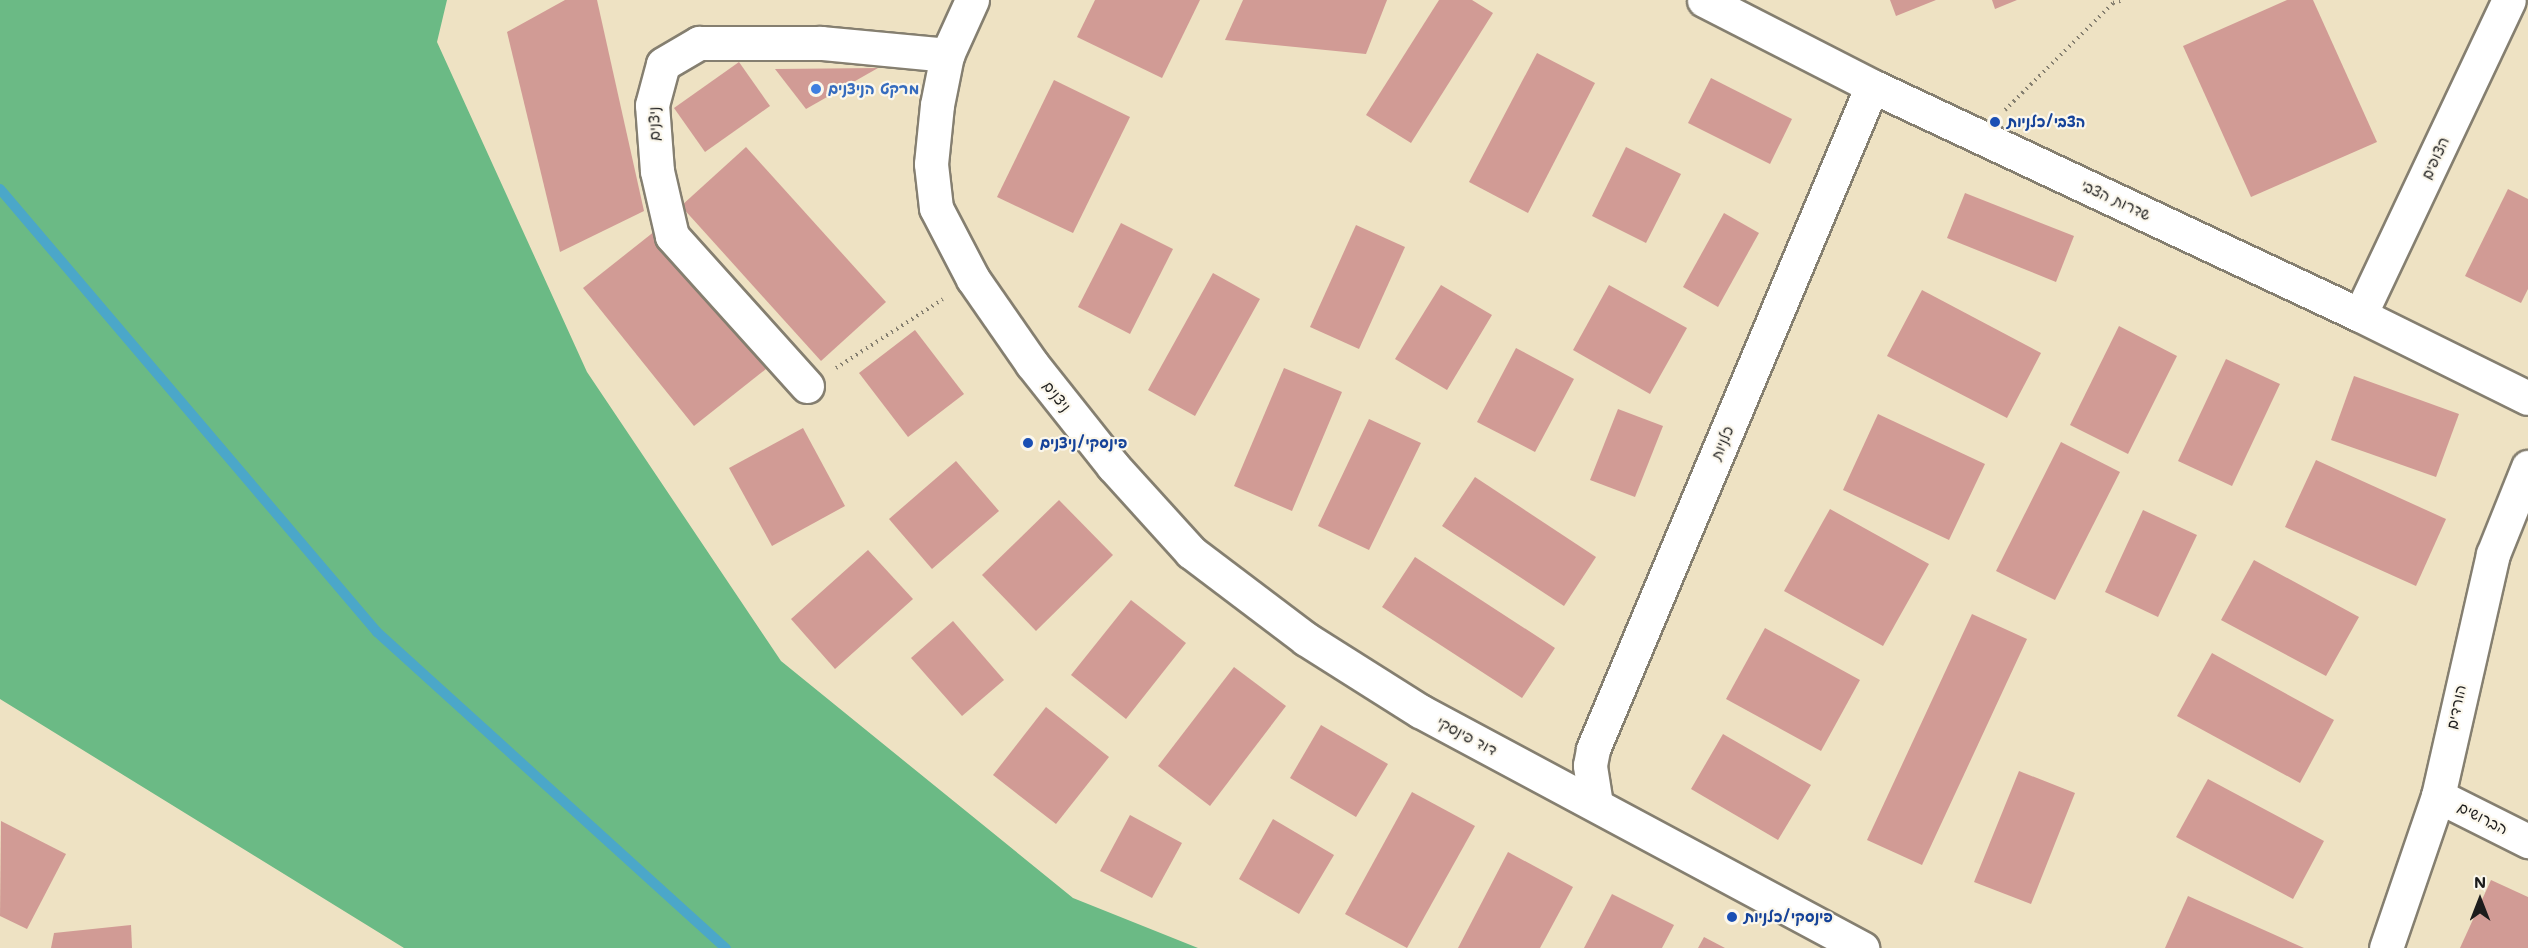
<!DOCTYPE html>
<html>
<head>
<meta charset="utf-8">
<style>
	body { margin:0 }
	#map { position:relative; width:2528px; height:948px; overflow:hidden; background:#eee2c3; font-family:Mali,"Playpen Sans Hebrew",sans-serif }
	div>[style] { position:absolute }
	.forest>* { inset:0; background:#6bba85 }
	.stream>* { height:10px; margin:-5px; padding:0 5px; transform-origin:5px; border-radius:5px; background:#4ba7c9 }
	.building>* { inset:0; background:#d19b95 }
	.path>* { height:4px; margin-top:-2px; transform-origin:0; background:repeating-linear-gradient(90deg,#857f70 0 1.5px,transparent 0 6px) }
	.roads { filter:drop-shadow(2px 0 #857f70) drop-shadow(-2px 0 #857f70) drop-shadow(0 2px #857f70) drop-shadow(0 -2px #857f70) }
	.minor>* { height:33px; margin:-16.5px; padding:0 16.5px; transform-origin:16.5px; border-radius:16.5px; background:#fff }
	.dots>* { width:16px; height:16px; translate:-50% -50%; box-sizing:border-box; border:3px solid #fbf7ec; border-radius:50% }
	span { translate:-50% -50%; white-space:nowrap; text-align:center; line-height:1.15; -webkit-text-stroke:4.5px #fbf7ec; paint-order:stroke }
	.shop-label { font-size:15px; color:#366cbe; font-weight:700 }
	.left { translate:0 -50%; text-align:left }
	.transit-label { font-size:15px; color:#164399; font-weight:700 }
	.street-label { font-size:15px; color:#1c1c1c }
	.north { position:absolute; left:2450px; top:870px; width:60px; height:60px; -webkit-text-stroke:4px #fbf7ec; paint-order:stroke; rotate:0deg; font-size:16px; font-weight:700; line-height:24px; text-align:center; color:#1c1c1c }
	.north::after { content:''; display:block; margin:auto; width:21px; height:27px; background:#1c1c1c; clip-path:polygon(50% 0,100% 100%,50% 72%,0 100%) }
</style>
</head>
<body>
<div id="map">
	<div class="forest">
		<div style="clip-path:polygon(0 0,447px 0,437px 42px,587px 372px,781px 661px,1073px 898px,1198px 948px,404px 948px,0 699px)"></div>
	</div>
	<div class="stream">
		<div style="left:0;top:189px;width:582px;rotate:49.6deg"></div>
		<div style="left:377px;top:632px;width:471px;rotate:42.2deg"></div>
	</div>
	<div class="building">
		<div style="clip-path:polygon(565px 0,597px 0,644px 211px,560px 252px,507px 32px)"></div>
		<div style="clip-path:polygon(1095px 0,1200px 0,1162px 78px,1077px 37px)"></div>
		<div style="clip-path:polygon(1243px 0,1387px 0,1366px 54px,1225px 40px)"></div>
		<div style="clip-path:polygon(1439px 0,1472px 0,1493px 13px,1411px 143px,1366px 115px)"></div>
		<div style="clip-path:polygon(1890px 0,1936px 0,1896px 16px)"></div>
		<div style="clip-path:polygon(1992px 0,2017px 0,1995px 9px)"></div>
		<div style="clip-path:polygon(2287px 0,2313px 0,2377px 142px,2251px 197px,2183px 46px)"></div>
		<div style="clip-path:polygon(1537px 53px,1595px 83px,1528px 213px,1469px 182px)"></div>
		<div style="clip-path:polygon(739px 62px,770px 106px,705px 152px,674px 108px)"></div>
		<div style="clip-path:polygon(878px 68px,806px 109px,775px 69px)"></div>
		<div style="clip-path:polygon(1711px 78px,1792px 119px,1770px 164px,1688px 123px)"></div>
		<div style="clip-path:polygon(1054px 80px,1130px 117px,1073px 233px,997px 197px)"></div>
		<div style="clip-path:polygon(746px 147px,886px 302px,821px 361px,681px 206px)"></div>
		<div style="clip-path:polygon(1626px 147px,1681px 174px,1646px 243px,1592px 216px)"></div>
		<div style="clip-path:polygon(2508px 189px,2528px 199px,2528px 289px,2521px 303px,2465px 276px)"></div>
		<div style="clip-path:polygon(1965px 193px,2074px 236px,2056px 282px,1947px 238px)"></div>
		<div style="clip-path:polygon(1724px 213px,1759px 233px,1718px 307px,1683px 287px)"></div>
		<div style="clip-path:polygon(1121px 223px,1173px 249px,1130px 334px,1078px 307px)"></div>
		<div style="clip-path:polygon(1356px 225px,1405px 247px,1359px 349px,1310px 327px)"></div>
		<div style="clip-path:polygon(655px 231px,766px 369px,694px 426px,583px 288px)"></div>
		<div style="clip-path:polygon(1213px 273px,1260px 299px,1195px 416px,1148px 390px)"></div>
		<div style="clip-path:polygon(1441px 285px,1492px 315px,1447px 390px,1395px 359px)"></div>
		<div style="clip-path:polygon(1609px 285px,1687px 328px,1650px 394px,1573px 350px)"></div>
		<div style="clip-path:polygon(1922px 290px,2041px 353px,2007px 418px,1887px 356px)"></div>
		<div style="clip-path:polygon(2119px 326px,2177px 356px,2128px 454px,2070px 425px)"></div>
		<div style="clip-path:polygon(915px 330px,964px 394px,908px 437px,859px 373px)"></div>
		<div style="clip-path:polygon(1516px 348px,1574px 379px,1535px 452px,1477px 422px)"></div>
		<div style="clip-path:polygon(2226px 359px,2280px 384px,2232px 486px,2178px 461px)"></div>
		<div style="clip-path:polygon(1284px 368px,1342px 392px,1292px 511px,1234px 486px)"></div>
		<div style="clip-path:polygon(2354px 376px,2459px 414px,2436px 477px,2331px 440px)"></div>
		<div style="clip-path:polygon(1618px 409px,1663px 426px,1635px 497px,1590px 480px)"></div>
		<div style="clip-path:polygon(1878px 414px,1985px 464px,1949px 540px,1843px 490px)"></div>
		<div style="clip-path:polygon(1369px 419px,1421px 443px,1369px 550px,1318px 526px)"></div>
		<div style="clip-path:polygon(803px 428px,845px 506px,772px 546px,729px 468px)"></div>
		<div style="clip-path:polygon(2061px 442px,2120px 472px,2055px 600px,1996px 571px)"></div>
		<div style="clip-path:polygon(2316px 460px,2446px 519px,2416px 586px,2285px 527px)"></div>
		<div style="clip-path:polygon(956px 461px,999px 511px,932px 569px,889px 519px)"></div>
		<div style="clip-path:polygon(1475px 477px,1596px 557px,1564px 606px,1442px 526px)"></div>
		<div style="clip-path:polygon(1059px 500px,1113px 555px,1036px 631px,982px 575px)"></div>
		<div style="clip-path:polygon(1830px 509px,1929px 564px,1883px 646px,1784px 591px)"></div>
		<div style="clip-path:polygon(2143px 510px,2197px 535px,2158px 617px,2105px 592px)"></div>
		<div style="clip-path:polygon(868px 550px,913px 599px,835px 669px,791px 619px)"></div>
		<div style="clip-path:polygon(1415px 557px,1555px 648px,1522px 698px,1382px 607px)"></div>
		<div style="clip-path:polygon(2254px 560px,2359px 617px,2326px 676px,2221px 620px)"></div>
		<div style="clip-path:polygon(1131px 600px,1186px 643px,1126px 719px,1071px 675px)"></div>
		<div style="clip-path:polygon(1972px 614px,2027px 639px,1922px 865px,1867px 840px)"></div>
		<div style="clip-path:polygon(953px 621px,1004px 680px,962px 716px,911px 658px)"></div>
		<div style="clip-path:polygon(1765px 628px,1860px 680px,1821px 751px,1726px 699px)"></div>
		<div style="clip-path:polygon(2212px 653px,2334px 720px,2300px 783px,2177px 716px)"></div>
		<div style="clip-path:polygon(1234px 667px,1286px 706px,1210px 806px,1158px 766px)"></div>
		<div style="clip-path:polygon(1046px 707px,1109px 757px,1056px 824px,993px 775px)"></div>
		<div style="clip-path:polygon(1321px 725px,1388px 764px,1356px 817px,1290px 778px)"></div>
		<div style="clip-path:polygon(1723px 734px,1811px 785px,1778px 840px,1691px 789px)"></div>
		<div style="clip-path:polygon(2019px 771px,2075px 793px,2031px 904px,1974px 882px)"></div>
		<div style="clip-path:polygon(2208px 779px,2324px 841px,2293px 899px,2176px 837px)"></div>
		<div style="clip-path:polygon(1412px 792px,1475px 826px,1407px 948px,1345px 914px)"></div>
		<div style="clip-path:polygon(1130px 815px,1182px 843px,1152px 898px,1100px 871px)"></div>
		<div style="clip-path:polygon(1273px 819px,1334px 855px,1299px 914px,1239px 879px)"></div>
		<div style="clip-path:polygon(1px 821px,66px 854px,27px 929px,0 916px)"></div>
		<div style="clip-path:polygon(1508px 852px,1573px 887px,1540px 948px,1458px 948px)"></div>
		<div style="clip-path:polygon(2491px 880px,2528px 897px,2528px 948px,2460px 948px)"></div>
		<div style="clip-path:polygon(1612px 894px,1674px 925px,1662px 948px,1584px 948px)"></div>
		<div style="clip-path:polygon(2188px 896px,2304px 948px,2165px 948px)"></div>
		<div style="clip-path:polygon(131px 925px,132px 948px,51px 948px,54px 933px)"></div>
		<div style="clip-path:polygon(1704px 937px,1725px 948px,1698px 948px)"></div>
	</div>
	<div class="path">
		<div style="left:2005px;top:110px;width:152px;rotate:-44.7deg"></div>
		<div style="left:2113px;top:3px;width:10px;rotate:-17deg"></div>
		<div style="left:836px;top:368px;width:127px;rotate:-32.8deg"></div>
	</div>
	<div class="roads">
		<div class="minor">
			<div style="left:972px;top:0;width:60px;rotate:114.4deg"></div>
			<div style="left:947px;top:55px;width:51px;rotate:101.3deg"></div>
			<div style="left:937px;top:105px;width:59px;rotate:95.8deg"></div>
			<div style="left:931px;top:164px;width:44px;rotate:83.5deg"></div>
			<div style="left:936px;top:208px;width:80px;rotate:62.5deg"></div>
			<div style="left:973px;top:279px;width:103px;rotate:55.2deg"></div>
			<div style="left:1032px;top:364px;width:130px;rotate:51.5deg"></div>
			<div style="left:1113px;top:466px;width:116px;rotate:47.8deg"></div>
			<div style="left:1191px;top:552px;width:144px;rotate:37.1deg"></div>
			<div style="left:1306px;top:639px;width:135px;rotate:32.3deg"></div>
			<div style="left:1420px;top:711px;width:502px;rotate:28.2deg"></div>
			<div style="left:1704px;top:0;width:189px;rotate:27.1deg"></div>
			<div style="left:1872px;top:86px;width:539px;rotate:25.14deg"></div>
			<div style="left:2360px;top:315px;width:187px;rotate:26.3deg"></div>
			<div style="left:2360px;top:315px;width:348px;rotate:-64.7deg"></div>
			<div style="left:807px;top:386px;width:202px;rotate:-132deg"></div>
			<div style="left:672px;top:236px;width:67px;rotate:-103deg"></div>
			<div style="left:657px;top:171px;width:66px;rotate:-94.3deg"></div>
			<div style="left:652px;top:105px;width:42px;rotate:-75deg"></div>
			<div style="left:663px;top:64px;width:42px;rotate:-30.3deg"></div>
			<div style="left:699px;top:43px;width:122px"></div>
			<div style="left:821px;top:43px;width:127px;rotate:5.4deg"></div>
			<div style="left:2438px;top:796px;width:101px;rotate:26.6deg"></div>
			<div style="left:1596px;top:804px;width:39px;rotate:-99deg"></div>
			<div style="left:1590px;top:765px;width:16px;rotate:-79deg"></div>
			<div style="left:1593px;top:749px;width:719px;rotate:-67.18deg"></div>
			<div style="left:2386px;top:948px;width:161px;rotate:-71.1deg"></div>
			<div style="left:2438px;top:796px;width:248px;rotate:-77.2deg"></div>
			<div style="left:2493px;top:554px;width:94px;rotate:-68.1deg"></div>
		</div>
	</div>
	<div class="dots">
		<div style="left:816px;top:89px;background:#3f7fe0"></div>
		<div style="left:1995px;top:122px;background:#1a4fb4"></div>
		<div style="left:1028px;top:443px;background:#1a4fb4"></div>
		<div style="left:1732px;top:917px;background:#1a4fb4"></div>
	</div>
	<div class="shop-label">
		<span class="left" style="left:828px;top:89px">מרקט הניצנים</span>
	</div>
	<div class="transit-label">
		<span class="left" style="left:2007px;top:122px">הצבי/כלניות</span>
		<span class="left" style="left:1040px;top:443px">פינסקי/ניצנים</span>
		<span class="left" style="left:1744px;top:917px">פינסקי/כלניות</span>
	</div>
	<div class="street-label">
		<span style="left:654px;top:124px;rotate:-92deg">ניצנים</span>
		<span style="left:2435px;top:158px;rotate:-65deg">הצופים</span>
		<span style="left:2116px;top:200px;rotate:25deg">שדרות הצבי</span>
		<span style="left:1057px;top:396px;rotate:51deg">ניצנים</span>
		<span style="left:1722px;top:443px;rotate:-67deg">כלניות</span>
		<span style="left:2456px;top:707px;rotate:-78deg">הורדים</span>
		<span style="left:1467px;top:736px;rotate:28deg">דוד פינסקי</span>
		<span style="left:2483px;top:818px;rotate:27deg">הברושים</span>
	</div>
	<div class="north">N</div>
</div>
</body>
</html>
